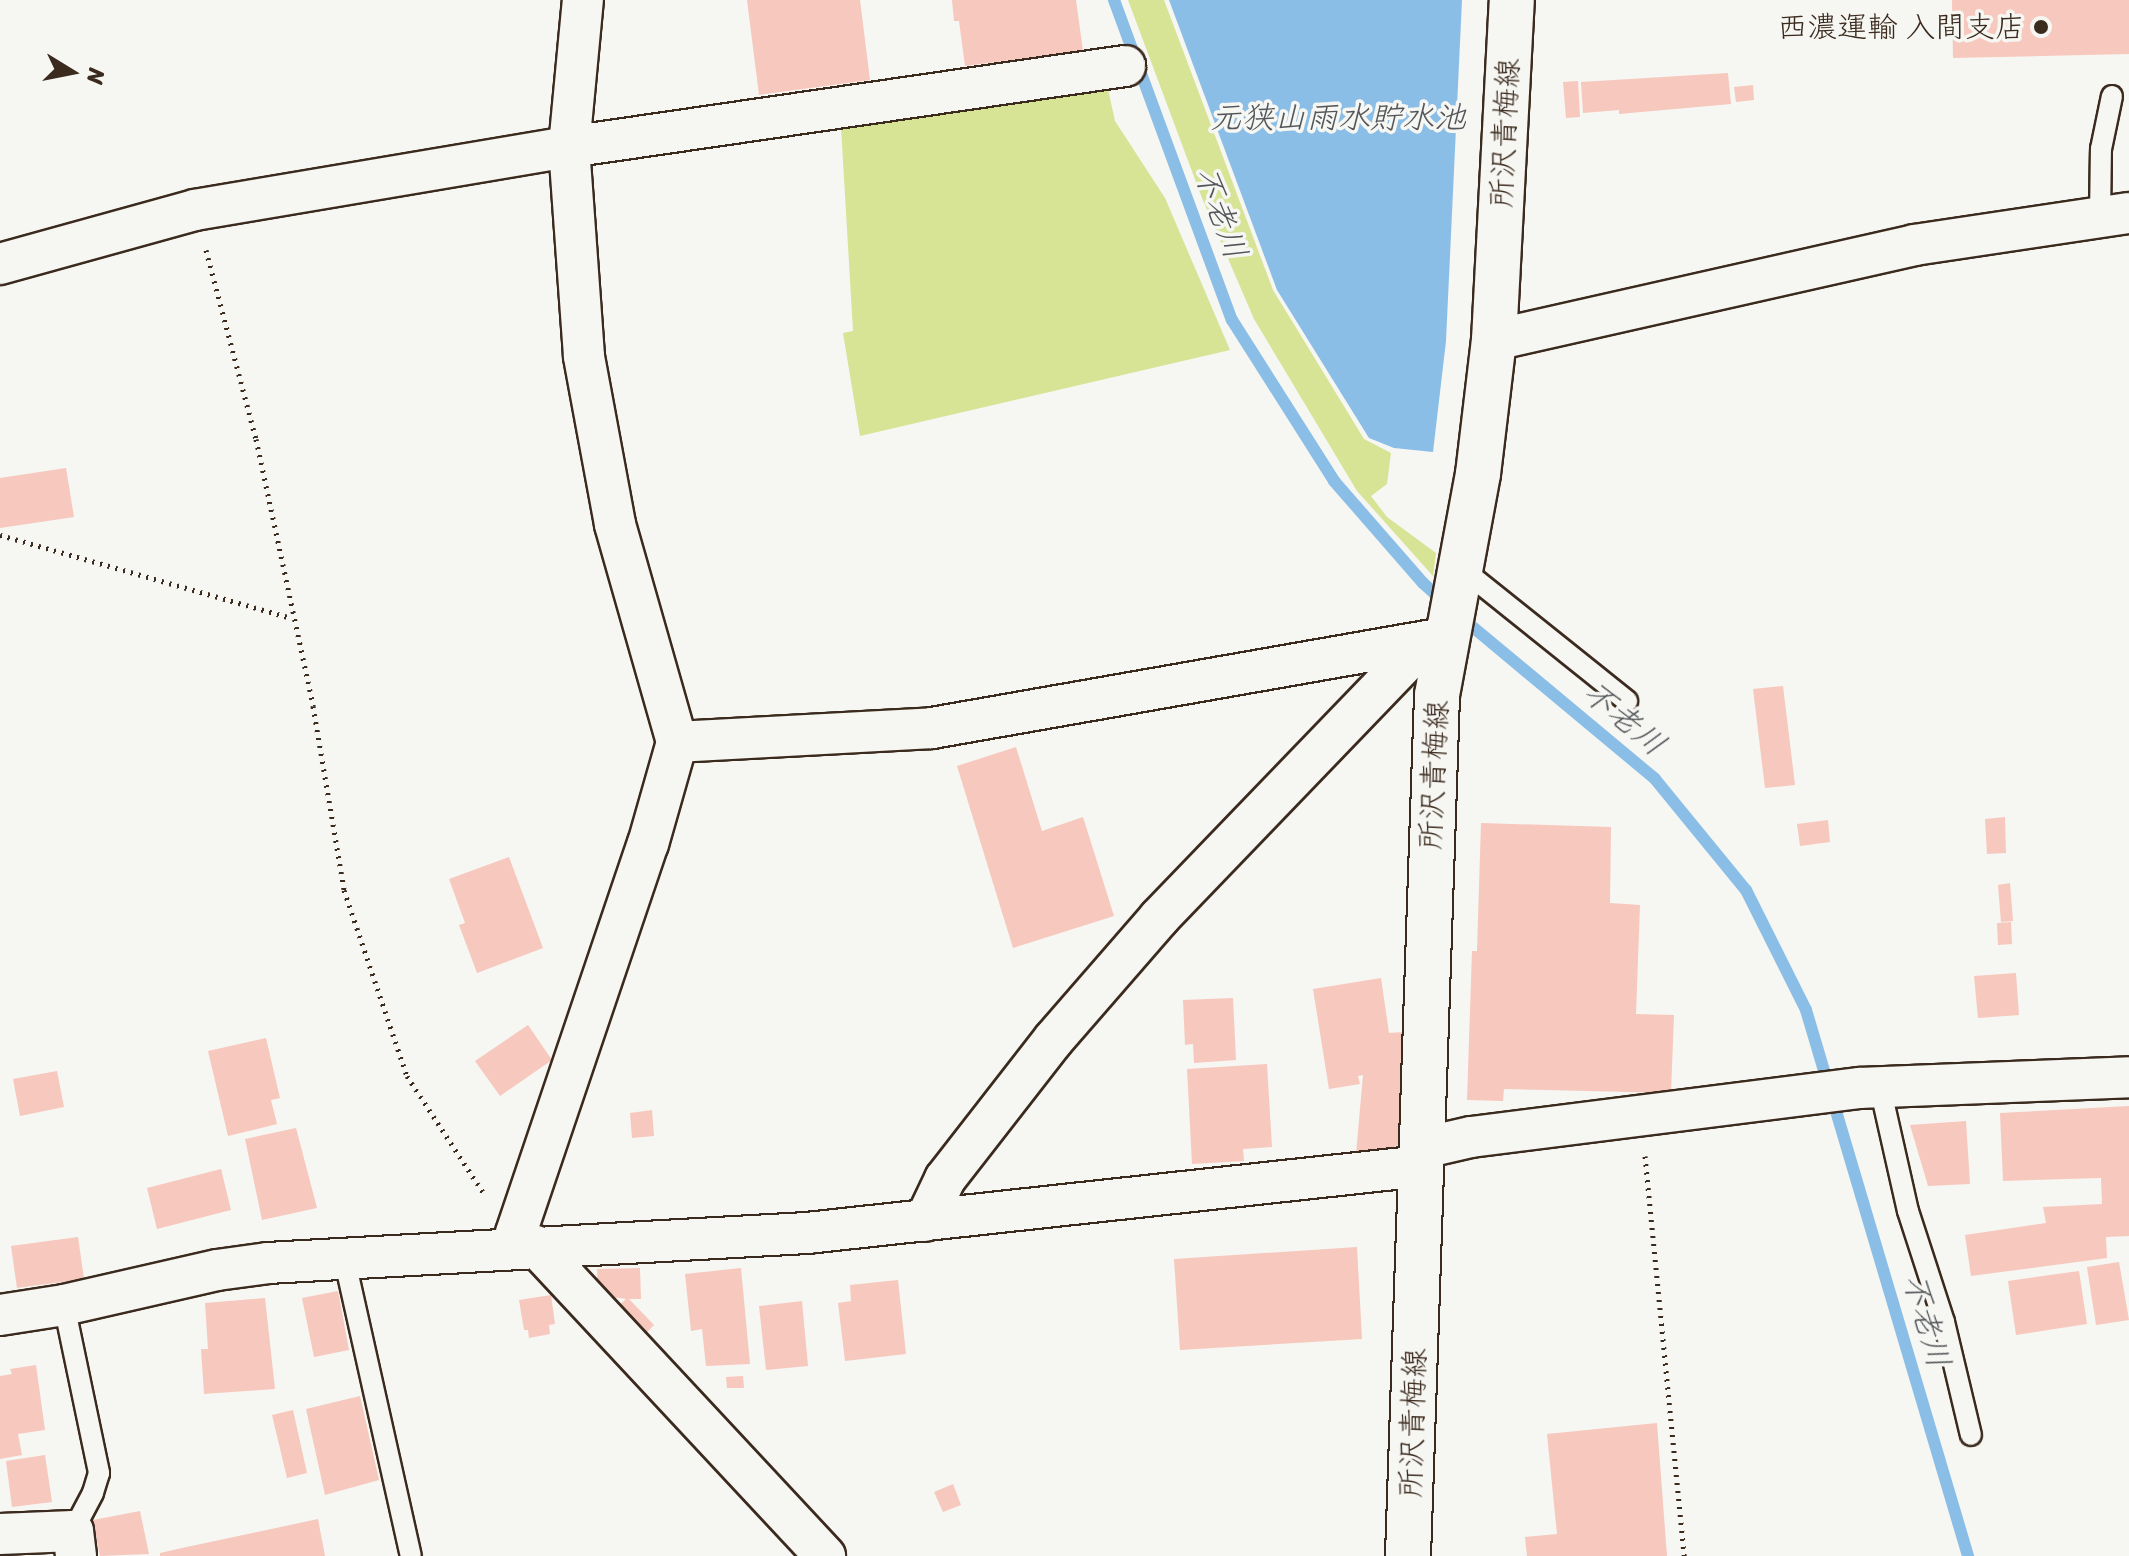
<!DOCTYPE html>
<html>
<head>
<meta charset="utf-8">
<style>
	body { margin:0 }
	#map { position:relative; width:2129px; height:1556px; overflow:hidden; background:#f6f6f2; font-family:Sriracha,"Klee One",sans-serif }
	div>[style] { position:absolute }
	.green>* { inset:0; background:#d7e395 }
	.water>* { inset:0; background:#8bbee7 }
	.stream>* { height:12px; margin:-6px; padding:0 6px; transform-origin:6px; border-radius:6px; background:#8bbee7 }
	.building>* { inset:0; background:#f7c8bd }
	.path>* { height:5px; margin-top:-2.5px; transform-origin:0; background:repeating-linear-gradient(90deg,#3b2a1e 0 2px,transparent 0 8px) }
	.roads { filter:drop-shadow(2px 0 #3b2a1e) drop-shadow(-2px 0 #3b2a1e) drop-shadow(0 2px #3b2a1e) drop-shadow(0 -2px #3b2a1e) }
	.service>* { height:20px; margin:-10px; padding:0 10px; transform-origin:10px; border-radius:10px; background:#f6f6f2 }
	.minor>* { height:40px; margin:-20px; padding:0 20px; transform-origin:20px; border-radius:20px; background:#f6f6f2 }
	.secondary>* { height:44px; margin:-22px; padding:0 22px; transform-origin:22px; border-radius:22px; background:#f6f6f2 }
	.dots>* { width:22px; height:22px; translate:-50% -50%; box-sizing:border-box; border:4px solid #f6f6f2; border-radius:50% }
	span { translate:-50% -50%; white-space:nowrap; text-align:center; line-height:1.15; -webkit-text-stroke:7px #f6f6f2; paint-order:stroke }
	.poi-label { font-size:30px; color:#3b2a1e }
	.right { translate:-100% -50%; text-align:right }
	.street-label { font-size:30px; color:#3b2a1e }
	.water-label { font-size:32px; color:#53565a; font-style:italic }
	.north { position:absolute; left:32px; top:32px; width:80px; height:80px; -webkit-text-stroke:6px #f6f6f2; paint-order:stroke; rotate:100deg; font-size:22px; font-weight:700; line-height:32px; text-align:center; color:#3b2a1e }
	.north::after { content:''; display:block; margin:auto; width:28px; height:36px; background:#3b2a1e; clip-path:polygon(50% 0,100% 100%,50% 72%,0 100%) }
</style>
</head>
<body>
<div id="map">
	<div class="green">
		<div style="clip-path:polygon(1128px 0,1164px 0,1273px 290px,1364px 439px,1391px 453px,1387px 484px,1371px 496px,1387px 517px,1436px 553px,1433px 576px,1357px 491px,1254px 319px,1202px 198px)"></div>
		<div style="clip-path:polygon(1108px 89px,1115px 121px,1165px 198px,1230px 350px,860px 436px,843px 333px,853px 331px,841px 127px)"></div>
	</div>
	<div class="water">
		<div style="clip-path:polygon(1169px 0,1462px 0,1446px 341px,1433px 452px,1394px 448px,1369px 438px,1277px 290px)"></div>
	</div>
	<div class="stream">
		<div style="left:1114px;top:0;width:341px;rotate:69.8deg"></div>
		<div style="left:1232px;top:320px;width:191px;rotate:57.6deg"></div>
		<div style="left:1334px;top:481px;width:135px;rotate:48.9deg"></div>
		<div style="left:1423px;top:583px;width:30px;rotate:42deg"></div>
		<div style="left:1462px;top:618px;width:251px;rotate:39.8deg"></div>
		<div style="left:1655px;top:779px;width:144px;rotate:50.7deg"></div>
		<div style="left:1746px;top:890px;width:134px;rotate:63.4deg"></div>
		<div style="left:1806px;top:1010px;width:570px;rotate:73.47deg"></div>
	</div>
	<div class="building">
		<div style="clip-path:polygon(747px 0,860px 0,870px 80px,759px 95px)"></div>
		<div style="clip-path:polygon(952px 0,1076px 0,1083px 51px,965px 66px,959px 21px,954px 21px)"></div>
		<div style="clip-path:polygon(1952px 0,2129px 0,2129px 54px,1953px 58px)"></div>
		<div style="clip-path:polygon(1728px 73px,1731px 104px,1619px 114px,1619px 110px,1583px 113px,1581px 82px)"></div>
		<div style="clip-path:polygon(1578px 81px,1580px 117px,1566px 118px,1563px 82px)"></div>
		<div style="clip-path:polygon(1753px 85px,1754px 100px,1736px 102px,1734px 87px)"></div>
		<div style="clip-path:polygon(66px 468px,74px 517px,0 528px,0 478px)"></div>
		<div style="clip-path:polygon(1783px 686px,1795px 785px,1765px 788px,1753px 689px)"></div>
		<div style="clip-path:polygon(1016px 747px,1042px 831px,1083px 817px,1114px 916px,1013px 948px,957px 766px)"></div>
		<div style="clip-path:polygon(2005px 817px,2006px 853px,1987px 854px,1985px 819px)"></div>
		<div style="clip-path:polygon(1828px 820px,1830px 842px,1800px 846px,1797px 824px)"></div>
		<div style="clip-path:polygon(1481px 823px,1611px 827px,1610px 903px,1640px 905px,1636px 1014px,1674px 1015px,1671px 1093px,1504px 1089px,1503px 1101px,1467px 1100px,1472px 951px,1477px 951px)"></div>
		<div style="clip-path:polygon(509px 857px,543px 948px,477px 973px,459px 925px,465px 923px,449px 879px)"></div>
		<div style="clip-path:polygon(2010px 883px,2013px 921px,2001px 922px,1998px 885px)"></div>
		<div style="clip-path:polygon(2011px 922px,2012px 944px,1998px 945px,1997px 923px)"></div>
		<div style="clip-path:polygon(2016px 973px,2019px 1015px,1978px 1018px,1974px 976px)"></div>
		<div style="clip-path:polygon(1381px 978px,1389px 1033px,1404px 1032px,1399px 1144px,1387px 1152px,1356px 1154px,1363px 1075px,1358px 1076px,1360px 1084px,1329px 1089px,1313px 989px)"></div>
		<div style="clip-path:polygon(1233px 998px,1236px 1060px,1194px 1063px,1193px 1044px,1185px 1045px,1183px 1000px)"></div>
		<div style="clip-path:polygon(528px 1025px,552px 1060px,500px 1096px,475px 1061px)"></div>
		<div style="clip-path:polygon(266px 1038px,280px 1098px,271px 1100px,277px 1124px,228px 1136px,208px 1051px)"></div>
		<div style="clip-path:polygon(1267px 1064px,1272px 1147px,1243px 1149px,1244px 1161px,1192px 1164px,1187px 1069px)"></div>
		<div style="clip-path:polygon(57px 1071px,64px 1107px,20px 1116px,13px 1079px)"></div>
		<div style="clip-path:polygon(2129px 1106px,2129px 1236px,2106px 1237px,2107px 1258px,1971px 1276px,1965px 1235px,2046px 1223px,2043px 1207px,2102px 1204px,2101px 1178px,2003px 1181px,2000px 1113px)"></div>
		<div style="clip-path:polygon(652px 1110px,654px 1136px,632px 1138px,630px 1113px)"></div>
		<div style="clip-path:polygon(1966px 1121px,1970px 1184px,1928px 1186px,1910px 1125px)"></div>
		<div style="clip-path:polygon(296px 1128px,317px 1208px,262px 1220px,245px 1139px)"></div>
		<div style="clip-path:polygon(221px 1169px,231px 1210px,157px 1229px,147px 1188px)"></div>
		<div style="clip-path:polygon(78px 1237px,84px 1279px,17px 1288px,11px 1246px)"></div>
		<div style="clip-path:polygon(1357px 1247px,1362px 1339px,1180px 1350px,1174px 1259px)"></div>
		<div style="clip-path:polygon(2119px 1262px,2129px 1320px,2096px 1325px,2087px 1267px)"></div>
		<div style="clip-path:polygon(640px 1268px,641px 1299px,629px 1299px,654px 1325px,642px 1337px,615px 1309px,626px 1299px,598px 1295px,597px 1269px)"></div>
		<div style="clip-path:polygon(741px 1268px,750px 1364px,706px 1366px,702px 1329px,691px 1331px,685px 1274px)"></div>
		<div style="clip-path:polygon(2079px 1271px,2087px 1324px,2016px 1335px,2008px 1281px)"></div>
		<div style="clip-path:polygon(898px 1280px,906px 1354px,845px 1361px,838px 1303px,851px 1301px,850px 1285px)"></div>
		<div style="clip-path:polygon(338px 1291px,349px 1350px,314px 1357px,302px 1298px)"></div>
		<div style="clip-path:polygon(551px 1295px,555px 1324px,549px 1325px,550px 1334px,529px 1338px,528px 1330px,524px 1330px,519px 1300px)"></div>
		<div style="clip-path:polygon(265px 1298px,275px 1389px,204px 1394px,201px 1349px,208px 1349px,205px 1303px)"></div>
		<div style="clip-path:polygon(802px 1301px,808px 1366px,766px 1370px,759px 1306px)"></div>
		<div style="clip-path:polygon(36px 1365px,45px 1430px,18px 1434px,22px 1455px,0 1459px,0 1376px,12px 1374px,10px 1369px)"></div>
		<div style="clip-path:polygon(743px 1376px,744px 1388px,727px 1388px,726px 1377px)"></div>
		<div style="clip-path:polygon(360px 1396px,379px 1480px,325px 1495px,306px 1409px)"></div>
		<div style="clip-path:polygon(293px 1410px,307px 1473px,287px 1478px,272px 1415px)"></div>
		<div style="clip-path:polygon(1657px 1423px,1667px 1556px,1527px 1556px,1525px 1537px,1557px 1534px,1547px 1434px)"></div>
		<div style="clip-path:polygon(45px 1455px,52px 1502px,12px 1507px,6px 1461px)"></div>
		<div style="clip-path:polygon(953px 1484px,961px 1505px,943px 1512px,934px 1492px)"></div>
		<div style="clip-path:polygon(140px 1511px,149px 1554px,100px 1556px,93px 1520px)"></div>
		<div style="clip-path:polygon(318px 1519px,325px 1556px,160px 1556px,160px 1553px,182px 1548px)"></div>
	</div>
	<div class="path">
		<div style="left:206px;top:250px;width:196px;rotate:75.2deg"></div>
		<div style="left:256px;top:439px;width:273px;rotate:77.9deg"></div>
		<div style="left:313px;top:706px;width:187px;rotate:80.4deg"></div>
		<div style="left:344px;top:890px;width:196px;rotate:71.3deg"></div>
		<div style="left:407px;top:1076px;width:142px;rotate:56.8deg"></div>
		<div style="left:0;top:535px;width:303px;rotate:15.9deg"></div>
		<div style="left:1645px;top:1156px;width:402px;rotate:84.4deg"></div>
	</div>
	<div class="roads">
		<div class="service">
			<div style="left:2100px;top:217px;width:68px;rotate:-89.2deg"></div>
			<div style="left:2101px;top:149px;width:54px;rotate:-78.3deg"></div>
			<div style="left:1461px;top:568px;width:213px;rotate:38.7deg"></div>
			<div style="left:1880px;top:1087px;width:127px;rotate:77.3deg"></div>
			<div style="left:1908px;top:1211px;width:117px;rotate:72deg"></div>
			<div style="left:1944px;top:1322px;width:116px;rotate:76.6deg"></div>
			<div style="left:344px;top:1257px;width:306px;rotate:77.4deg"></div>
			<div style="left:64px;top:1305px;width:172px;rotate:78.2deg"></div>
			<div style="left:99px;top:1473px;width:21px;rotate:107deg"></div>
			<div style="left:93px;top:1493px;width:43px;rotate:117.8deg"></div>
		</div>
		<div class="minor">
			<div style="left:0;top:264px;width:202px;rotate:-15.5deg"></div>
			<div style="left:195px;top:210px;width:379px;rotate:-9.6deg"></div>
			<div style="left:569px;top:147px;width:562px;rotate:-8.29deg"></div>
			<div style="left:1494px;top:340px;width:431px;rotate:-12.7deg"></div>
			<div style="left:1914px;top:245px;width:217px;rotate:-8.5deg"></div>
			<div style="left:677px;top:742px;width:255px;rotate:-3.1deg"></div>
			<div style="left:932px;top:728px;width:520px;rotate:-9.97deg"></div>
			<div style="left:1423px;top:1148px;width:49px;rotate:-12.9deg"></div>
			<div style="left:1471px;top:1137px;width:392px;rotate:-7.2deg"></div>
			<div style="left:1860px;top:1088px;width:269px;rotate:-2.3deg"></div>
			<div style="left:925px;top:1221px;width:47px;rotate:-64.5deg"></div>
			<div style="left:945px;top:1179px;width:177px;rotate:-52.1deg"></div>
			<div style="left:1054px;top:1039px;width:160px;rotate:-49deg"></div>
			<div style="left:1159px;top:918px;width:379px;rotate:-46.1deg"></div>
			<div style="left:536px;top:1246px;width:424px;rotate:47deg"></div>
			<div style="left:517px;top:1247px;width:14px;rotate:-94deg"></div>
			<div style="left:516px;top:1233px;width:411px;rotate:-71.3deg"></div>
			<div style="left:648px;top:844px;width:106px;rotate:-74.1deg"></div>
			<div style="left:677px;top:742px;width:227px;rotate:-105.9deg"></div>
			<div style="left:615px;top:524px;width:171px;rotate:-100.5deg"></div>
			<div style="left:584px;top:356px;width:210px;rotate:-94.1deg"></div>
			<div style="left:569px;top:147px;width:148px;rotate:-84.6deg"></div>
			<div style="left:0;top:1315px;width:65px;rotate:-8.9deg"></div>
			<div style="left:64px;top:1305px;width:157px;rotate:-12.9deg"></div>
			<div style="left:217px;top:1270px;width:51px;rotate:-7.8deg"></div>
			<div style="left:268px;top:1263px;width:540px;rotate:-3.19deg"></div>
			<div style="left:807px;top:1233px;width:619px;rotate:-6.22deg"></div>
			<div style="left:0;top:1534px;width:73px;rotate:-2.4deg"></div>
			<div style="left:73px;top:1531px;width:25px;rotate:83deg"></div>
		</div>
		<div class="secondary">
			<div style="left:1408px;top:1556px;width:861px;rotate:-88.07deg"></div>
			<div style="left:1437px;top:695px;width:225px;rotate:-79.5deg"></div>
			<div style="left:1478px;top:474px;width:135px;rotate:-83.2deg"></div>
			<div style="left:1494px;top:340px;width:340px;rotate:-87deg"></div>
		</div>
	</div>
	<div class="dots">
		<div style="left:2041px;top:27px;background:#3b2a1e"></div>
	</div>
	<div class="poi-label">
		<span class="right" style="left:2025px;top:27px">西濃運輸 入間支店</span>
	</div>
	<div class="street-label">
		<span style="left:1505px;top:133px;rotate:-87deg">所沢青梅線</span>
		<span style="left:1434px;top:775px;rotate:-87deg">所沢青梅線</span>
		<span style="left:1413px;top:1423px;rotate:-88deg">所沢青梅線</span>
	</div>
	<div class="water-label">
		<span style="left:1338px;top:118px">元狭山雨水貯水池</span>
		<span style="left:1220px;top:213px;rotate:70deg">不老川</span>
		<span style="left:1624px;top:719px;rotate:40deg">不老川</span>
		<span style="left:1926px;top:1321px;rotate:74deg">不老川</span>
	</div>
	<div class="north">N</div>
</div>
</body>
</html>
